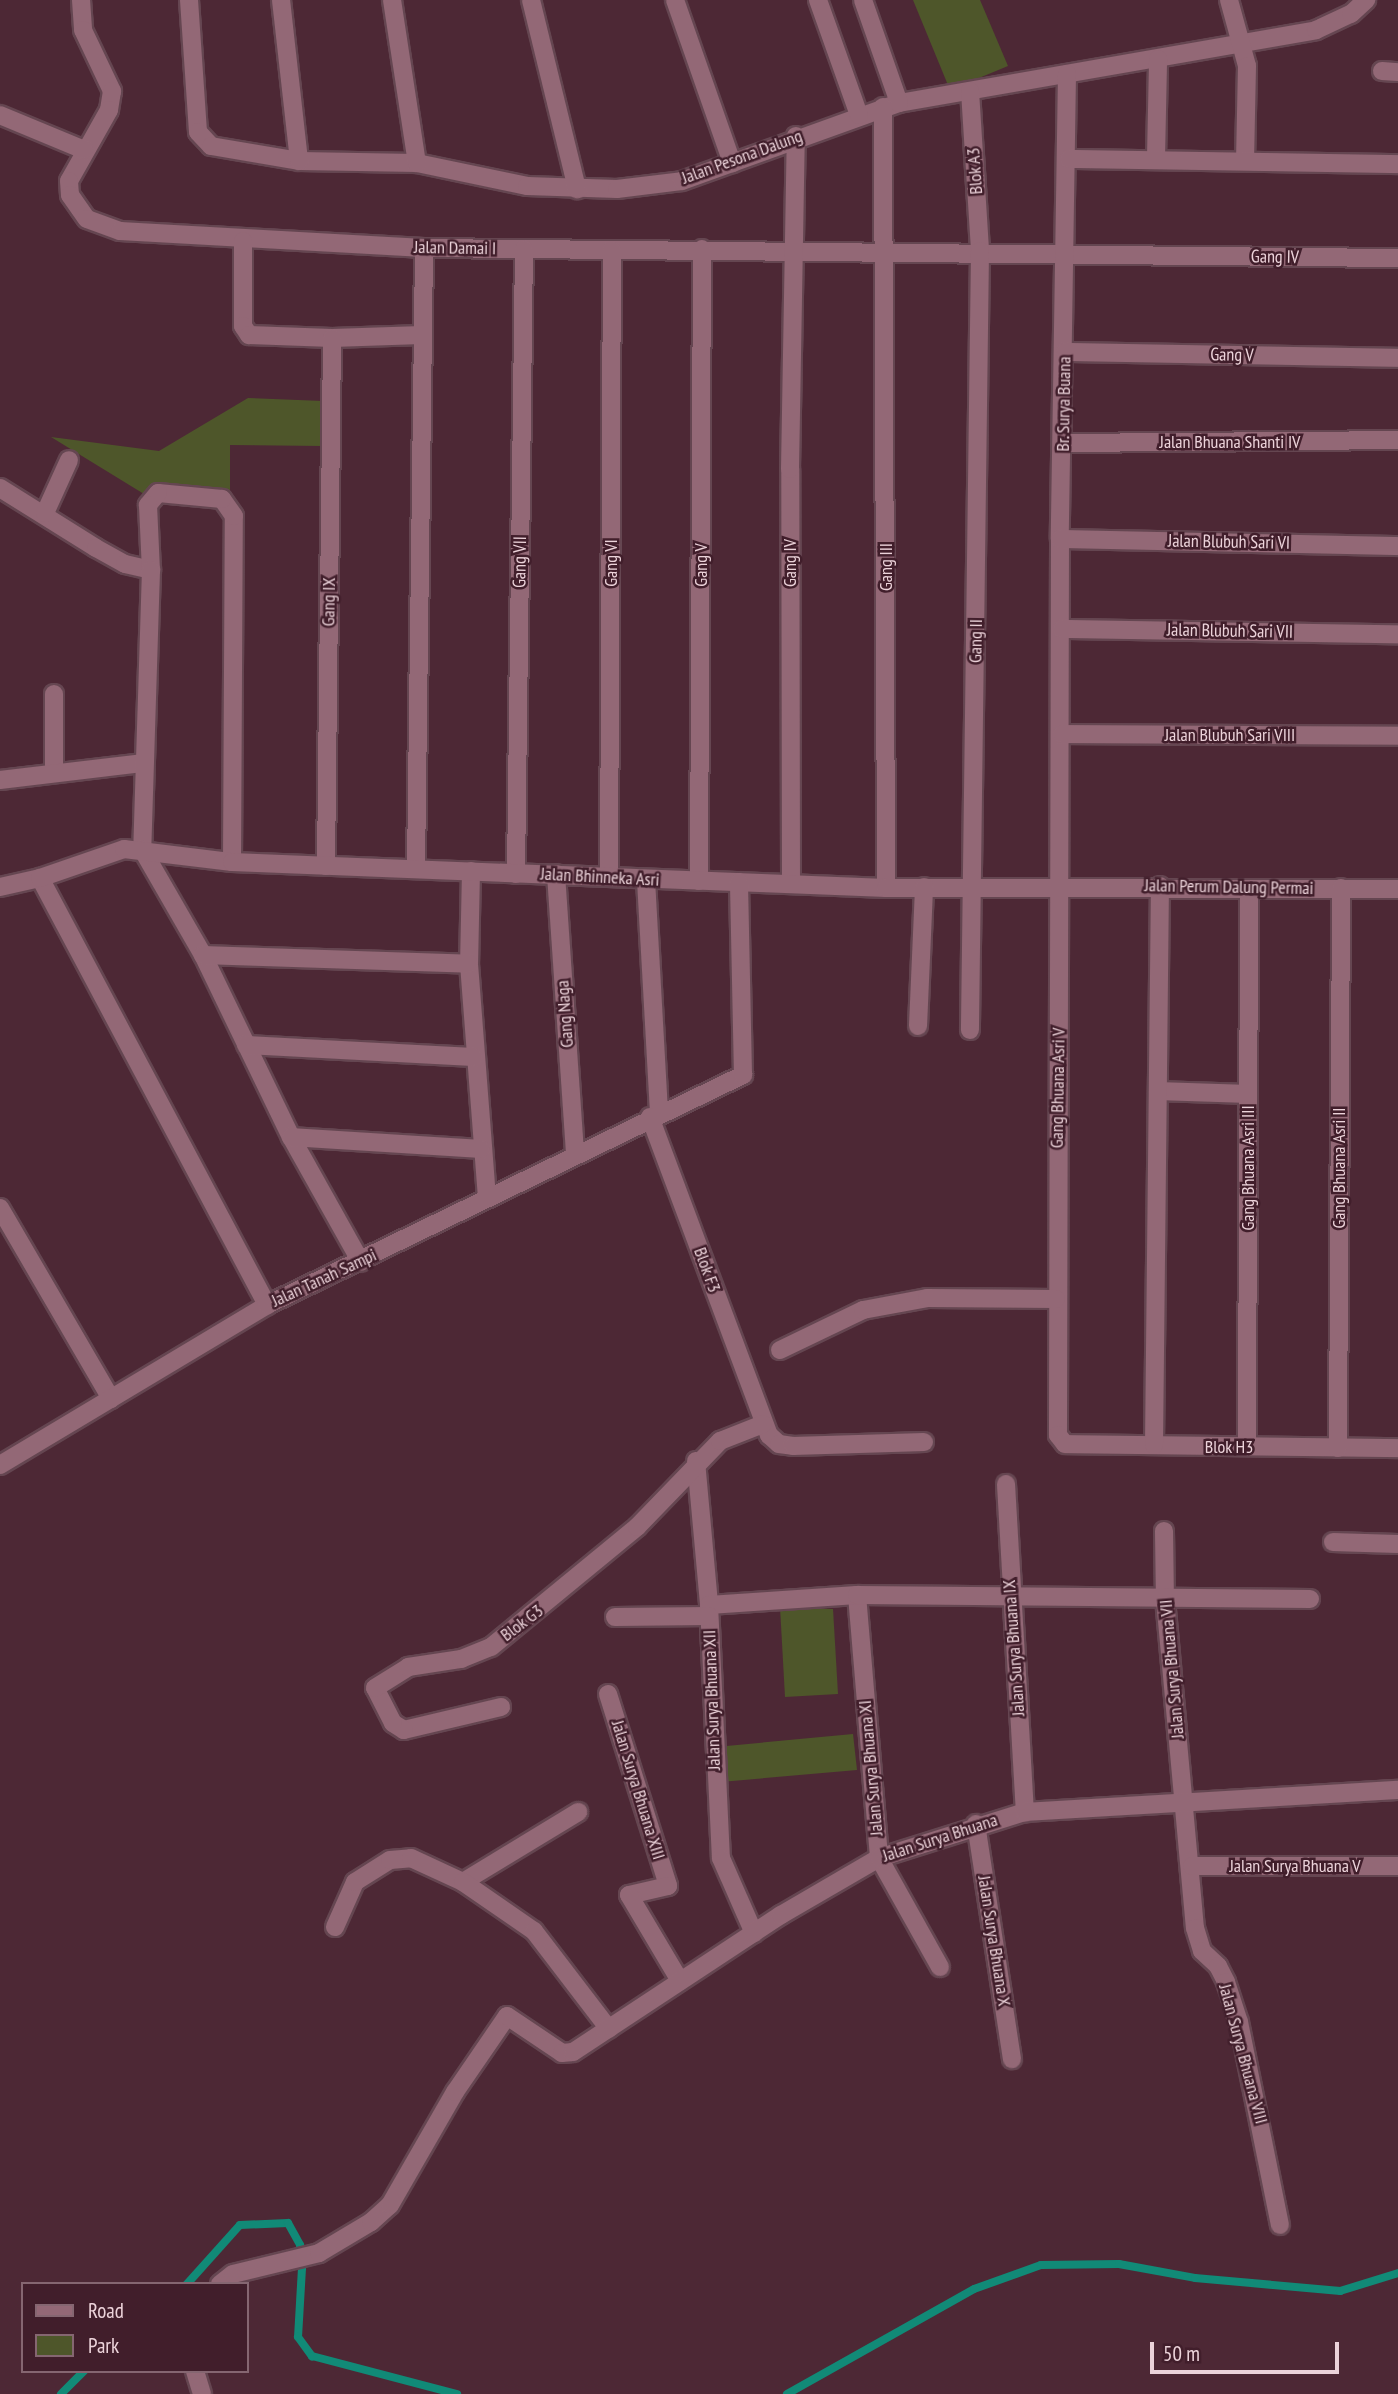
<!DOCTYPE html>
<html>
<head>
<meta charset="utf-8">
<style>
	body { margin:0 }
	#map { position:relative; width:1398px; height:2394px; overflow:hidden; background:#4d2835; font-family:"PT Sans Narrow",sans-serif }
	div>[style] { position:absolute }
	.green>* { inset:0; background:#4e562a }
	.stream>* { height:8px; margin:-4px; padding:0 4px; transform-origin:4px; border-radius:4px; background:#118a77 }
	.roads { filter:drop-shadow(2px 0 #654651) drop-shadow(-2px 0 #654651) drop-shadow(0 2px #654651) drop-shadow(0 -2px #654651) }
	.minor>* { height:18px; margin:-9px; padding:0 9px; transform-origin:9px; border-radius:9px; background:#936876 }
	span { translate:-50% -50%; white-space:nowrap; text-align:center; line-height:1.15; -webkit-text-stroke:5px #411e2b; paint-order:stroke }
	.street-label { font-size:18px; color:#ecd3da }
	.legend { position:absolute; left:21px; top:2282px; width:228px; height:91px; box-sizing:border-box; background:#411e2b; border:2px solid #856671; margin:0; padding:9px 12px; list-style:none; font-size:21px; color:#ecd3da }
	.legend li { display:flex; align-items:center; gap:14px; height:35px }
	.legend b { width:35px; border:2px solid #856671 }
	.scale { position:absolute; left:1150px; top:2342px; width:189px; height:32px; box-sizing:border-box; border:4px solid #ecd3da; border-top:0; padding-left:9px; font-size:21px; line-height:24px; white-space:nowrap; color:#ecd3da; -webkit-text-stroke:5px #411e2b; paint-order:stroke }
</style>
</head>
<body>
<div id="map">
	<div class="green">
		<div style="clip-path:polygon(913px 0,980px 0,1008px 66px,950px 90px)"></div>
		<div style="clip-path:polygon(248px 398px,323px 401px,323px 446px,230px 445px,230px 495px,144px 494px,51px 437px,159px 451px)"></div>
		<div style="clip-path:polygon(780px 1607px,833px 1609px,838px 1694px,785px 1697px)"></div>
		<div style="clip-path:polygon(853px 1734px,857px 1770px,709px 1783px,705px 1748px)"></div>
	</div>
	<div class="stream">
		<div style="left:187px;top:2284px;width:79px;rotate:-48.1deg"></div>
		<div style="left:240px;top:2225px;width:48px;rotate:-2.4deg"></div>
		<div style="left:288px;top:2223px;width:25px;rotate:61deg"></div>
		<div style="left:300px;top:2245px;width:23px;rotate:85deg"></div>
		<div style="left:302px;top:2268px;width:69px;rotate:93.3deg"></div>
		<div style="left:298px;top:2337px;width:24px;rotate:54deg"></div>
		<div style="left:312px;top:2356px;width:150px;rotate:14.7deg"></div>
		<div style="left:61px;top:2394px;width:33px;rotate:-45deg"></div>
		<div style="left:787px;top:2394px;width:214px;rotate:-29.3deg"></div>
		<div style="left:974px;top:2289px;width:71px;rotate:-19.7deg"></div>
		<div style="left:1041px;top:2265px;width:78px;rotate:-0.7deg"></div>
		<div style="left:1119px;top:2264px;width:77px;rotate:10.4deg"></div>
		<div style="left:1195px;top:2278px;width:146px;rotate:5.1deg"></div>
		<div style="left:1340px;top:2291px;width:61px;rotate:-17.2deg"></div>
	</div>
	<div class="roads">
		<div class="minor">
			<div style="left:81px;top:0;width:30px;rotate:86deg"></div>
			<div style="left:83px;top:30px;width:68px;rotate:64.6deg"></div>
			<div style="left:112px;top:91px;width:19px;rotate:99deg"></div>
			<div style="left:109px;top:110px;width:81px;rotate:119.4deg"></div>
			<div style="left:69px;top:181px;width:14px;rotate:86deg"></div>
			<div style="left:70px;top:195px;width:29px;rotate:55deg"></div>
			<div style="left:87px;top:219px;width:35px;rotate:20deg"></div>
			<div style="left:120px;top:231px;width:304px;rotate:3.2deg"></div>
			<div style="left:424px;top:248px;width:974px;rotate:0.59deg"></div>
			<div style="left:189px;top:0;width:132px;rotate:86.1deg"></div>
			<div style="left:198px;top:132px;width:19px;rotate:47deg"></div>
			<div style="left:211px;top:146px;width:89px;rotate:9.7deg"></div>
			<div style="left:299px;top:161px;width:118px;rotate:1deg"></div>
			<div style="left:417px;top:163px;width:112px;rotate:11.8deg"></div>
			<div style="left:527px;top:186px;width:90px;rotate:1.9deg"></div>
			<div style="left:617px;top:189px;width:65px;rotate:-7deg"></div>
			<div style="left:682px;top:181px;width:231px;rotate:-19.8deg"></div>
			<div style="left:899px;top:103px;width:423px;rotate:-9.9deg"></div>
			<div style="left:1316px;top:30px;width:38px;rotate:-25deg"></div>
			<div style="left:1351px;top:14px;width:21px;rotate:-43deg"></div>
			<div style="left:281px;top:0;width:162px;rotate:83.6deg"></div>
			<div style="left:392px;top:0;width:165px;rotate:81.3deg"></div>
			<div style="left:531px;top:0;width:195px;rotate:76.3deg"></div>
			<div style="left:675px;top:0;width:173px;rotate:70.7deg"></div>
			<div style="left:818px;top:0;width:122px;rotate:70.4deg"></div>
			<div style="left:863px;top:0;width:109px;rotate:70.7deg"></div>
			<div style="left:1229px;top:0;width:68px;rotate:74.7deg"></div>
			<div style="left:1247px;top:66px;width:94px;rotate:91.2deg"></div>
			<div style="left:1382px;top:71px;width:16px;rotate:4deg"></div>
			<div style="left:1067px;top:74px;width:465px;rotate:90.9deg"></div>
			<div style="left:1060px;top:539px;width:896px;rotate:90.13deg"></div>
			<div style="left:1058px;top:1435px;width:11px;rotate:52deg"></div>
			<div style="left:1065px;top:1444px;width:333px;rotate:0.7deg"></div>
			<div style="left:970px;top:91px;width:160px;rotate:86.4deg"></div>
			<div style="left:980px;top:251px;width:779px;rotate:90.74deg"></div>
			<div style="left:883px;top:107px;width:781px;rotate:89.78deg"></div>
			<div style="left:0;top:115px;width:91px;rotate:22.6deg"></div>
			<div style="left:1156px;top:158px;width:99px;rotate:-88.8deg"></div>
			<div style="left:1069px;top:159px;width:329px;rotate:0.9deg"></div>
			<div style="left:243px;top:241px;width:85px;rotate:90deg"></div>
			<div style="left:243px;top:326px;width:11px;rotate:56deg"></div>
			<div style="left:249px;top:335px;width:83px;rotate:2.1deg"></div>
			<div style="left:332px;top:338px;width:90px;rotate:-1.9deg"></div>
			<div style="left:1065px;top:352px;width:333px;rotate:1deg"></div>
			<div style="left:1063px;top:443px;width:335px;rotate:-0.5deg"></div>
			<div style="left:0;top:488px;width:113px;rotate:32deg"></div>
			<div style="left:96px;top:548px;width:33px;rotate:29deg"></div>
			<div style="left:125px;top:564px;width:27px;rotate:13deg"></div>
			<div style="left:45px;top:513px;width:58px;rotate:-65.6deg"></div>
			<div style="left:1060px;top:539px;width:338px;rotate:1.2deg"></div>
			<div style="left:1062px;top:629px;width:336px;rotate:0.9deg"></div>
			<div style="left:54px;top:694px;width:77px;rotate:90deg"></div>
			<div style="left:1062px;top:734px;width:336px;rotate:0.3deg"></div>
			<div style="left:0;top:780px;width:143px;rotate:-6.8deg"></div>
			<div style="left:232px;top:862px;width:346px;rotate:-89.7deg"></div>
			<div style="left:234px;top:516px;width:21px;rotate:-125deg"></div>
			<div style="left:222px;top:499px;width:64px;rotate:-174.6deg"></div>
			<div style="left:158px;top:493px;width:16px;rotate:130deg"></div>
			<div style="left:148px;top:505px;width:65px;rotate:87.4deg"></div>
			<div style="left:151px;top:570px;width:279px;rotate:91.8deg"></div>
			<div style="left:142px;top:849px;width:122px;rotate:60.1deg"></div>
			<div style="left:203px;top:955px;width:202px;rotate:64.2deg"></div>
			<div style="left:291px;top:1137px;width:143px;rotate:60.8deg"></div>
			<div style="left:326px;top:866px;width:528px;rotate:-89.35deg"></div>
			<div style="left:416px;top:869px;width:621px;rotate:-89.26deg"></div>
			<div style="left:471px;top:871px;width:93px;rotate:91.2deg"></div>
			<div style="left:469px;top:964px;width:235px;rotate:85.6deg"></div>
			<div style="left:516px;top:874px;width:625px;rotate:-89.27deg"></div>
			<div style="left:556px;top:874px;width:281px;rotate:86.1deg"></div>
			<div style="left:609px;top:877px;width:627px;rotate:-89.73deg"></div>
			<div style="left:40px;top:878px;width:484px;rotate:62deg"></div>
			<div style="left:646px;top:880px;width:232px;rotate:86.8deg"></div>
			<div style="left:699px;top:881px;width:632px;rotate:-89.73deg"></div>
			<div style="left:791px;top:882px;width:413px;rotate:-90.1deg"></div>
			<div style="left:790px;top:469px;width:333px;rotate:-89deg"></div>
			<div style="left:0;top:887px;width:41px;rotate:-12.7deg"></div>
			<div style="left:40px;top:878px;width:89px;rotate:-19deg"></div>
			<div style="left:124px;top:849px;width:109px;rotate:6.9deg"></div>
			<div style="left:232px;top:862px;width:655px;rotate:2.28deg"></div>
			<div style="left:886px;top:888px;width:512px;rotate:0.11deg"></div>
			<div style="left:203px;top:955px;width:266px;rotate:1.9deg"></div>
			<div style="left:918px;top:1026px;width:139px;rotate:-87.5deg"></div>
			<div style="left:246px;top:1045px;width:228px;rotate:3deg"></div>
			<div style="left:1158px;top:1091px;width:90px;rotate:1.9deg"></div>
			<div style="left:650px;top:1117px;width:340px;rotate:69.5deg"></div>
			<div style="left:769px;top:1435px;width:13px;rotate:42deg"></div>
			<div style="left:779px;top:1444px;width:14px;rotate:8deg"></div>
			<div style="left:793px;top:1446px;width:131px;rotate:-1.7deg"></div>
			<div style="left:291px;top:1137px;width:190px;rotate:3.6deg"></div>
			<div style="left:0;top:1208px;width:221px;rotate:59.8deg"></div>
			<div style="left:780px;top:1350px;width:92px;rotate:-25.7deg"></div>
			<div style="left:863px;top:1310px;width:65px;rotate:-10.6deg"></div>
			<div style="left:927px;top:1298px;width:129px;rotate:0.4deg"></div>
			<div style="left:1154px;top:1445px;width:559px;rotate:-89.39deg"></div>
			<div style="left:1247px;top:1446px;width:557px;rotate:-89.79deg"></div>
			<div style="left:1338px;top:1448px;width:560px;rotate:-89.69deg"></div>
			<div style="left:696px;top:1461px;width:145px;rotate:84.8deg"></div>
			<div style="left:709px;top:1605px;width:253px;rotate:87.3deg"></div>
			<div style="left:721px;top:1858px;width:82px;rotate:66.3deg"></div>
			<div style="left:0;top:1465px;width:311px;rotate:-30.9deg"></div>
			<div style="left:267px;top:1305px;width:529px;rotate:-25.79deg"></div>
			<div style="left:743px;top:1075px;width:193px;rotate:-91.2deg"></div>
			<div style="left:1006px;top:1484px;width:329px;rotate:86.7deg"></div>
			<div style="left:1164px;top:1531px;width:68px;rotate:89.2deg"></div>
			<div style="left:1165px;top:1599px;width:330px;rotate:84.8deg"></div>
			<div style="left:1195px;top:1928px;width:24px;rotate:73deg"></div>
			<div style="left:1202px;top:1951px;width:22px;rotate:43deg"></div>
			<div style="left:1218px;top:1966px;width:18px;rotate:63deg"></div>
			<div style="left:1226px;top:1982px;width:42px;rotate:72deg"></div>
			<div style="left:1239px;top:2022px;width:207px;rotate:78.6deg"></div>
			<div style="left:1333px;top:1542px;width:65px;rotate:1.8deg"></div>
			<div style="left:857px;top:1595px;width:264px;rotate:85.2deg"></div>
			<div style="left:879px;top:1858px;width:125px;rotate:60.8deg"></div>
			<div style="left:709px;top:1605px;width:148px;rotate:-3.9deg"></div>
			<div style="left:857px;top:1595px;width:453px;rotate:0.5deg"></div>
			<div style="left:615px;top:1617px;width:94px;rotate:-0.6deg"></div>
			<div style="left:608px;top:1694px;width:201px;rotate:72.6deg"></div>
			<div style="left:668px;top:1886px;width:40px;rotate:167deg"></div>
			<div style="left:629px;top:1895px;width:100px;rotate:59.3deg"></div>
			<div style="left:501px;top:1707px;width:100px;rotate:166.7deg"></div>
			<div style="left:404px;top:1730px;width:13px;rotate:-148deg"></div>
			<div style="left:393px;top:1723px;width:39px;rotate:-117deg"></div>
			<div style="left:375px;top:1688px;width:39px;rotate:-32deg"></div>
			<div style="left:408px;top:1667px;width:54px;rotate:-8.6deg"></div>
			<div style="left:461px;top:1659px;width:32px;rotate:-22deg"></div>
			<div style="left:491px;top:1647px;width:189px;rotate:-39.4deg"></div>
			<div style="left:637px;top:1527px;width:120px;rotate:-46deg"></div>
			<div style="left:720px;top:1441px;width:46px;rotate:-21.6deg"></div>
			<div style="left:976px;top:1824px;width:238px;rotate:81.3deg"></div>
			<div style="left:1192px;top:1866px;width:206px"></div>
			<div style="left:463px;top:1882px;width:135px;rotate:-31.3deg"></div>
			<div style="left:335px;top:1927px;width:49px;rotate:-66deg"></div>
			<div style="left:355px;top:1882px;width:41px;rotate:-32.2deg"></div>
			<div style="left:390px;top:1860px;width:21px;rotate:-5deg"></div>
			<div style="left:411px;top:1858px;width:57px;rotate:24.8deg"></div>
			<div style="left:463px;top:1882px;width:86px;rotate:34.6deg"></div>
			<div style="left:534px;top:1931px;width:123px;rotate:52.6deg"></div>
			<div style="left:220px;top:2284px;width:16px;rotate:-38deg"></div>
			<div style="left:233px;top:2274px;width:89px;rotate:-13.7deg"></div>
			<div style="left:319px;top:2253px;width:61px;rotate:-30.8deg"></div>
			<div style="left:371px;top:2222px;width:25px;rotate:-42deg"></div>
			<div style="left:390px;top:2205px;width:130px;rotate:-60.1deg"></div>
			<div style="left:455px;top:2092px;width:92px;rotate:-55.6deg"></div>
			<div style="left:507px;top:2016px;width:66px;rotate:33.9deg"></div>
			<div style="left:562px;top:2053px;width:11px;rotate:-5deg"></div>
			<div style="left:573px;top:2052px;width:249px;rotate:-33.4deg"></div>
			<div style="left:781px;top:1915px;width:113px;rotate:-30.2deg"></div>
			<div style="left:879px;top:1858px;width:153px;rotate:-17.5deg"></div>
			<div style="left:1025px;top:1812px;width:374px;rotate:-3.4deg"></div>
			<div style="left:195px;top:2371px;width:24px;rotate:73deg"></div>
		</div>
	</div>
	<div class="street-label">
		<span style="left:742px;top:157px;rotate:-20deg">Jalan Pesona Dalung</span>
		<span style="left:975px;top:171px;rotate:-94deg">Blok A3</span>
		<span style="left:455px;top:248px;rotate:1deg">Jalan Damai I</span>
		<span style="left:1275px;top:257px;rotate:1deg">Gang IV</span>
		<span style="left:1232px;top:355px;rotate:1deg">Gang V</span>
		<span style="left:1064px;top:404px;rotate:-89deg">Br. Surya Buana</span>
		<span style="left:1230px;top:442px">Jalan Bhuana Shanti IV</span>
		<span style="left:1229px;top:542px;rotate:1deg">Jalan Blubuh Sari VI</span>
		<span style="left:520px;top:562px;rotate:-89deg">Gang VII</span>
		<span style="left:611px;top:563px;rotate:-90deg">Gang VI</span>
		<span style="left:790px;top:563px;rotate:-90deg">Gang IV</span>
		<span style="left:701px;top:565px;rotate:-90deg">Gang V</span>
		<span style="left:886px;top:567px;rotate:-90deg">Gang III</span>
		<span style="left:329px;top:602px;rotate:-89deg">Gang IX</span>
		<span style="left:1230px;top:631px;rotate:1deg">Jalan Blubuh Sari VII</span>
		<span style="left:976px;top:641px;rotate:-89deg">Gang II</span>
		<span style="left:1230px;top:735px">Jalan Blubuh Sari VIII</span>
		<span style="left:600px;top:877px;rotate:3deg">Jalan Bhinneka Asri</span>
		<span style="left:1229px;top:887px;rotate:1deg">Jalan Perum Dalung Permai</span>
		<span style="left:565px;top:1014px;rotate:-94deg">Gang Naga</span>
		<span style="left:1058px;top:1088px;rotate:-89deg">Gang Bhuana Asri V</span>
		<span style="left:1248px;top:1168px;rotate:-90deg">Gang Bhuana Asri III</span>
		<span style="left:1339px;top:1168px;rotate:-90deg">Gang Bhuana Asri II</span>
		<span style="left:707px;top:1270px;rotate:70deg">Blok F3</span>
		<span style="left:324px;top:1278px;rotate:-25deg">Jalan Tanah Sampi</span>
		<span style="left:1229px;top:1447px">Blok H3</span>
		<span style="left:522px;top:1623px;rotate:-37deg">Blok G3</span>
		<span style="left:1014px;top:1648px;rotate:-94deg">Jalan Surya Bhuana IX</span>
		<span style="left:1172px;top:1669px;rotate:-95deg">Jalan Surya Bhuana VII</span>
		<span style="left:712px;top:1700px;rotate:-92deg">Jalan Surya Bhuana XII</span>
		<span style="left:871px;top:1768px;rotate:-95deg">Jalan Surya Bhuana XI</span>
		<span style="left:638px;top:1790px;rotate:73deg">Jalan Surya Bhuana XIII</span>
		<span style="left:940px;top:1838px;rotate:-18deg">Jalan Surya Bhuana</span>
		<span style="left:1295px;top:1866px">Jalan Surya Bhuana V</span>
		<span style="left:994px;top:1941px;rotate:81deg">Jalan Surya Bhuana X</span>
		<span style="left:1243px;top:2054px;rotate:75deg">Jalan Surya Bhuana VIII</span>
	</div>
	<ul class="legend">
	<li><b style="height:9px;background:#936876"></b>Road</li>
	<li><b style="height:19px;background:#4e562a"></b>Park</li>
	</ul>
	<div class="scale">50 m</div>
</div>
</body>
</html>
